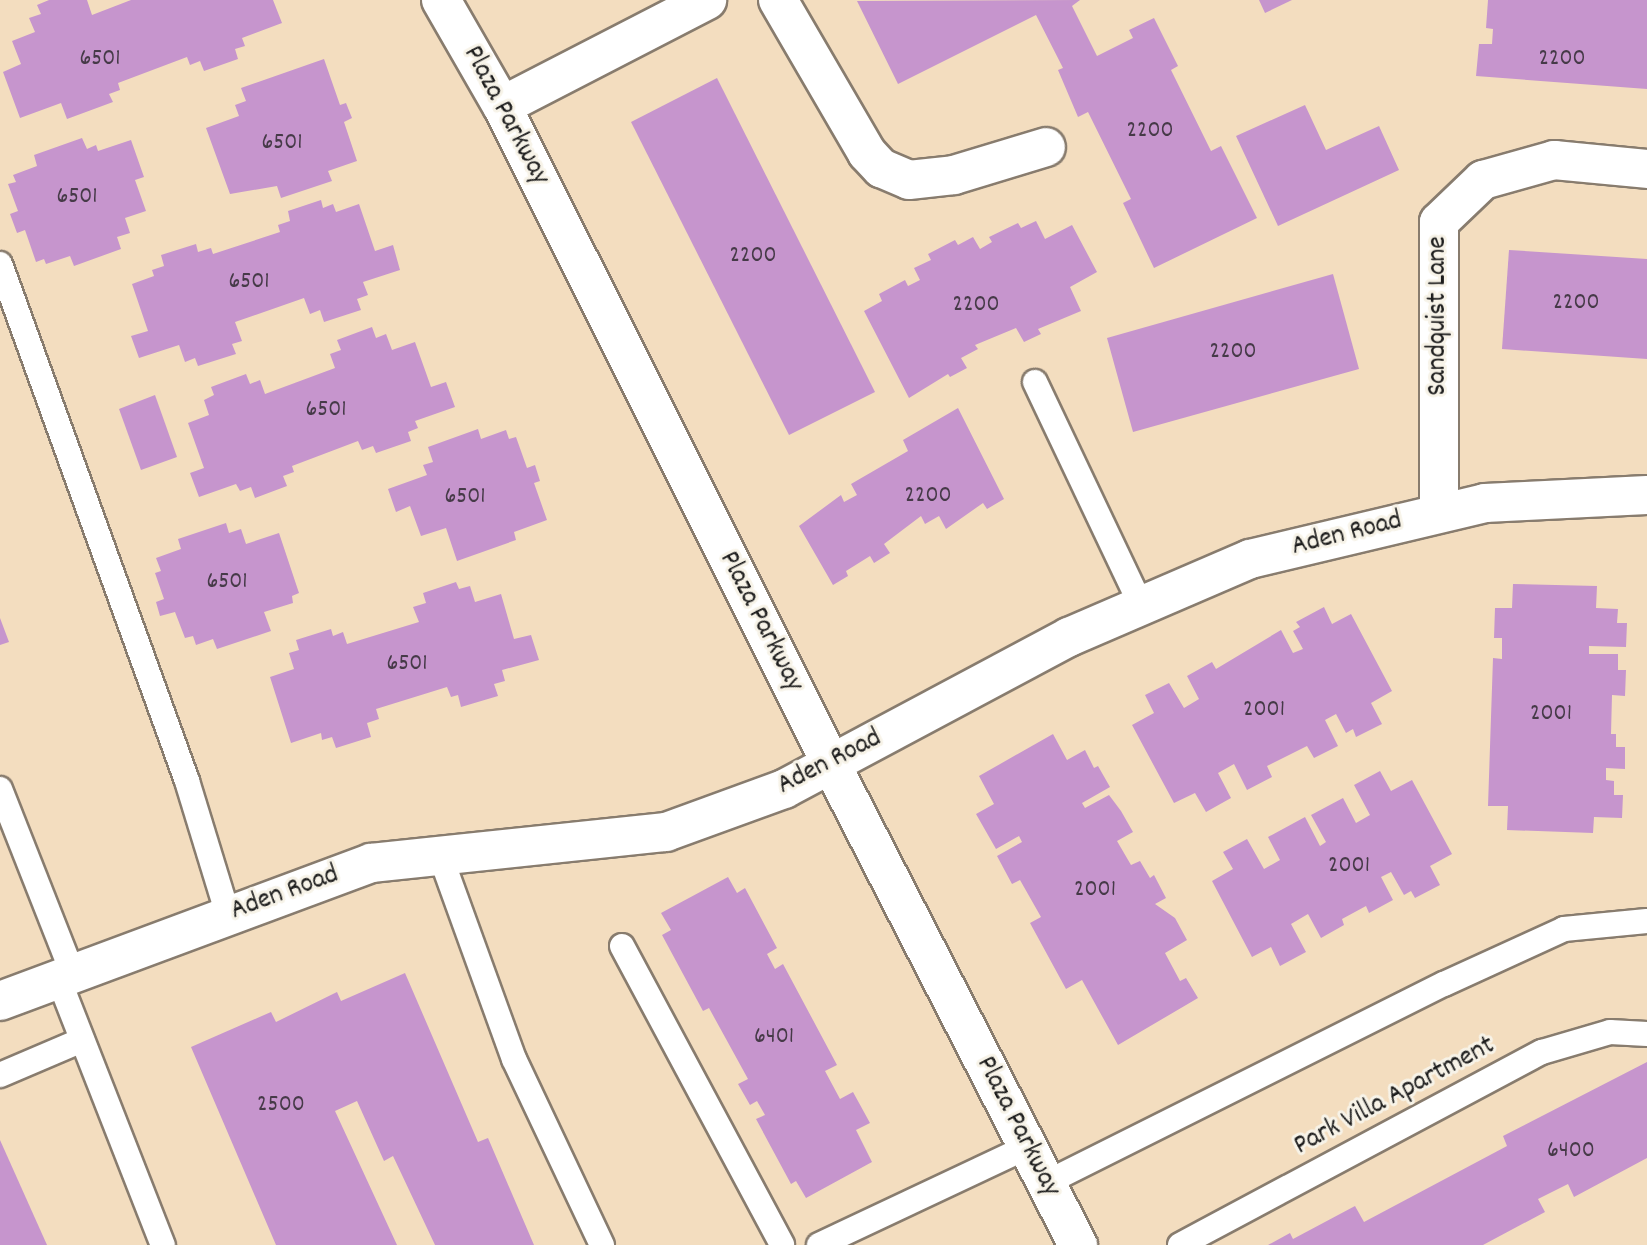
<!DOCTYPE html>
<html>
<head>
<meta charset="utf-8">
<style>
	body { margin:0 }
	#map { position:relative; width:1647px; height:1245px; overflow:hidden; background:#f3ddbf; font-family:Dekko,sans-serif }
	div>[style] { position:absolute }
	.building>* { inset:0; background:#c695cd }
	.roads { filter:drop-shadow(2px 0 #887c6e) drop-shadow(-2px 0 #887c6e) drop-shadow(0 2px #887c6e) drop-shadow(0 -2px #887c6e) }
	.service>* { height:24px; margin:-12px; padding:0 12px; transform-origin:12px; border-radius:12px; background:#fff }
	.minor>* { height:38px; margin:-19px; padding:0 19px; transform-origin:19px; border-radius:19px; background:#fff }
	.tertiary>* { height:38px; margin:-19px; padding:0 19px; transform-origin:19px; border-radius:19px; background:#fff }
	span { translate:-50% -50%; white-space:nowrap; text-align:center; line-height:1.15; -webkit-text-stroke:6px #f7f3e8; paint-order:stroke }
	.number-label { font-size:24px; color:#463a48 }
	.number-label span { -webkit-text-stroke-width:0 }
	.street-label { font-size:28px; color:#1c1c1c }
</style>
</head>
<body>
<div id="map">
	<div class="building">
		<div style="clip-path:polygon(49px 0,87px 0,92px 15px,131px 0,273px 0,282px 23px,242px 38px,245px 46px,235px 49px,238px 59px,204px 71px,200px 61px,190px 65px,187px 57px,118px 83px,120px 90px,109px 94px,113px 102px,67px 119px,61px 103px,20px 118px,3px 72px,21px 64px,12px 41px,35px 32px,29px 18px,41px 14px,37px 5px)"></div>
		<div style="clip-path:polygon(1080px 0,1072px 6px,1097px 56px,1133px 38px,1129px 30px,1154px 18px,1178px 66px,1171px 70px,1211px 151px,1221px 146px,1257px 218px,1154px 268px,1123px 203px,1131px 199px,1088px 112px,1078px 117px,1058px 70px,1063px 68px,1036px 15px,898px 84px,857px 1px)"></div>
		<div style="clip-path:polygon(1259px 0,1292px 0,1265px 13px)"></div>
		<div style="clip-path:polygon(1488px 0,1647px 0,1647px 89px,1476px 76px,1479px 44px,1492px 44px,1493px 29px,1486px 28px)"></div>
		<div style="clip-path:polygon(324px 59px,340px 105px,346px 103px,352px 118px,344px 122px,357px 161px,328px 171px,332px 181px,281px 198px,277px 186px,230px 194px,206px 128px,239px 116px,235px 105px,246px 101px,241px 88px)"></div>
		<div style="clip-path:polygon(717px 78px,875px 392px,789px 435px,631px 122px)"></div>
		<div style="clip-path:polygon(1305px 105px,1326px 150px,1379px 126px,1399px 170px,1278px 226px,1236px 136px)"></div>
		<div style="clip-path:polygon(82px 138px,87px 149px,96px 145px,98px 151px,131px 140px,144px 177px,135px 180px,146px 211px,125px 218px,130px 233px,117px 237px,121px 249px,74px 266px,70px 256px,46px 264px,44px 259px,36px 262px,25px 230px,17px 233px,10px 214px,18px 211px,8px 184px,16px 182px,13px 175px,37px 166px,34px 155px)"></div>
		<div style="clip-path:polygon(321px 200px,323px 208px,333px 204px,336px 212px,359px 204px,375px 251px,393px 245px,400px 270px,363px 282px,368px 295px,357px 299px,361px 310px,324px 322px,320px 310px,310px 314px,304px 298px,235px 322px,242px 341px,232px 344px,236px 354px,198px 366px,195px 358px,185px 362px,179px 345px,139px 358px,131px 336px,148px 331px,132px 284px,154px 276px,152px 270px,164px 266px,161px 255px,196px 244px,198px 252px,211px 248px,213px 254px,280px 232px,278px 225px,290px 221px,288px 211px)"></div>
		<div style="clip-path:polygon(1036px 221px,1045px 239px,1072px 225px,1097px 272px,1070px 287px,1081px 311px,1038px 329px,1041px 334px,1024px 342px,1016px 328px,975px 345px,978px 349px,961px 358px,967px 368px,950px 377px,948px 374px,909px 398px,864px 311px,882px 301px,879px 294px,905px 280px,908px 286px,920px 280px,914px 268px,931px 260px,928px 254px,955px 240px,958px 245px,973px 237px,980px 249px,992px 242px,989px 237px,1018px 223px,1021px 228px)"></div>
		<div style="clip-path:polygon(1509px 250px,1647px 259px,1647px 359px,1502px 349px)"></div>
		<div style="clip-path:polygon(1333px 274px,1359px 369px,1133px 432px,1107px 338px)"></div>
		<div style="clip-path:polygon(372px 327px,376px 338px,386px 334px,392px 350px,415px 342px,431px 387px,446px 382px,455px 407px,415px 421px,418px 428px,408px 432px,411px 441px,376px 453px,373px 446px,362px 450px,358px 441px,292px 466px,294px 472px,283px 476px,287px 486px,255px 498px,251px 487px,240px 491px,236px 484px,199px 497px,190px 473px,204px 468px,188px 423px,209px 415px,204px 400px,214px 395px,211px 387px,246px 374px,250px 384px,260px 380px,265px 394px,335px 368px,330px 354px,341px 350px,337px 340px)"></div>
		<div style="clip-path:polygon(155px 395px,177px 457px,141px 470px,119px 409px)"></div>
		<div style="clip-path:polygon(958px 408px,1004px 499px,987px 509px,983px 503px,946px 529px,939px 516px,925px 524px,921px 516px,884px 544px,890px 553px,874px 563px,870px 556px,846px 571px,848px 576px,833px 585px,799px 526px,841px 495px,844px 502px,857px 495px,851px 484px,908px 451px,903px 440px)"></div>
		<div style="clip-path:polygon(478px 429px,481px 439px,506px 430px,509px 439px,516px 437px,527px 468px,535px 465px,540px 481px,534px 483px,547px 520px,514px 532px,516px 540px,457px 561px,446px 528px,421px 536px,410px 506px,396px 512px,388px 489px,427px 475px,423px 465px,433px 462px,428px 447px)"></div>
		<div style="clip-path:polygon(226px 523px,229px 533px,241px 529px,246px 544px,279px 533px,299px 593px,292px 596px,293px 603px,264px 612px,271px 631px,217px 649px,213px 639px,196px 645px,193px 636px,185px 638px,175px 612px,160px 616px,156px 602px,164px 599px,155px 573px,161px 571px,156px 558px,181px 549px,178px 539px)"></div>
		<div style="clip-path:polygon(456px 582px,459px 589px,470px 586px,475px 602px,501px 594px,514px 639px,531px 635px,539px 660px,502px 670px,505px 681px,494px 684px,498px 696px,461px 707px,458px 695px,451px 697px,447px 687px,376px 709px,379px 719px,367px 723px,371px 737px,336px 748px,332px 737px,322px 740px,321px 733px,291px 743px,270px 677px,294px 669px,289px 653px,299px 650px,296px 640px,331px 629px,333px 636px,343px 632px,347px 644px,419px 622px,413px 607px,426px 603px,423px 593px)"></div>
		<div style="clip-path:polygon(1513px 584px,1597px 586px,1596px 608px,1618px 609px,1617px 623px,1627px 623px,1626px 647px,1589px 646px,1589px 654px,1618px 654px,1618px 670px,1626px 670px,1625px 696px,1612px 695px,1611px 734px,1616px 734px,1616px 747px,1625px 747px,1625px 769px,1606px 768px,1606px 780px,1614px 781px,1614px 795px,1623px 795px,1622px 818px,1594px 817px,1593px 833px,1507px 830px,1508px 806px,1488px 806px,1493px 658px,1502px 659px,1502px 638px,1494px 638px,1495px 608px,1512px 608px)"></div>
		<div style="clip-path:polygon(1324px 607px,1332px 624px,1351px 614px,1392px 691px,1371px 703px,1382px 724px,1356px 737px,1353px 729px,1346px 733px,1336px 714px,1325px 720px,1338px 746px,1314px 758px,1307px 746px,1267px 766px,1272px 777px,1247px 790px,1234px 764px,1218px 773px,1231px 798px,1206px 812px,1195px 793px,1174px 803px,1132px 725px,1154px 713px,1145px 695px,1169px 683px,1184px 708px,1199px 699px,1187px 676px,1212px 662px,1216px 669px,1281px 630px,1293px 653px,1303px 649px,1293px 631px,1300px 627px,1296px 622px)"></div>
		<div style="clip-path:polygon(0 618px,9px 642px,0 645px)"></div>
		<div style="clip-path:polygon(1053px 734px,1067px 760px,1085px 750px,1094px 768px,1098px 766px,1110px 787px,1082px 803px,1085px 808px,1109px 795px,1121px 811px,1133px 832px,1117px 841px,1131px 865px,1140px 861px,1150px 878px,1154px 875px,1166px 898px,1155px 904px,1175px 918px,1187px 940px,1165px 953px,1180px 981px,1186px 978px,1198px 998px,1118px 1045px,1082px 980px,1066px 989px,1030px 923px,1041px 917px,1020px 880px,1012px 884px,997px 856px,1022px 842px,1019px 836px,996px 849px,976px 814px,994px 804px,979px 776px)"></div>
		<div style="clip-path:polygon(1380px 771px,1391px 791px,1412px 780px,1452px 854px,1430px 866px,1440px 885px,1415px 898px,1411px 891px,1404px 895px,1391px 872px,1381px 877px,1393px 900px,1369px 913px,1366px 906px,1342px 919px,1344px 925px,1321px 938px,1308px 914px,1291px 924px,1306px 952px,1280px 966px,1271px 947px,1252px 957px,1212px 881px,1233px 869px,1223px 852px,1247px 839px,1264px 869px,1280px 860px,1268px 837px,1305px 817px,1320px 846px,1326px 842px,1311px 815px,1343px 798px,1356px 823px,1370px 815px,1354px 785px)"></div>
		<div style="clip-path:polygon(728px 877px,737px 893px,745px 888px,777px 948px,767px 954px,775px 969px,783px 964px,837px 1065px,825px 1071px,840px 1099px,853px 1092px,870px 1123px,856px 1130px,872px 1162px,806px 1198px,796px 1181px,791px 1184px,756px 1119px,765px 1115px,757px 1101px,750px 1105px,738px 1084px,748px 1079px,709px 1008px,703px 1011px,662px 935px,671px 930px,661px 913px)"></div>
		<div style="clip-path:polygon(405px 973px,478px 1142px,488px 1138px,534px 1245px,435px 1245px,393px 1156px,384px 1161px,357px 1101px,335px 1111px,397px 1245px,276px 1245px,191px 1047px,271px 1012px,276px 1022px,337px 992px,341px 1001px)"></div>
		<div style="clip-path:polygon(1647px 1062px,1647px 1158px,1574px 1197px,1568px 1184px,1538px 1199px,1545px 1212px,1483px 1245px,1268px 1245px,1290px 1233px,1293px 1239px,1355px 1206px,1364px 1222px,1507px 1146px,1503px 1136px)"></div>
		<div style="clip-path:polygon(0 1140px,47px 1245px,0 1245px)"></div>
	</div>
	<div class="roads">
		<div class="service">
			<div style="left:0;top:264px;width:550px;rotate:70.11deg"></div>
			<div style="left:187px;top:781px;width:140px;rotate:73deg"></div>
			<div style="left:1035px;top:382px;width:247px;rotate:64.6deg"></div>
			<div style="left:0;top:789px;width:199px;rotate:68.5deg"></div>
			<div style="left:439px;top:852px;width:220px;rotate:70.1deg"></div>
			<div style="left:514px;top:1059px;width:206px;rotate:64.7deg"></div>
			<div style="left:622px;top:946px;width:339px;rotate:61.8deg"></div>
			<div style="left:59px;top:980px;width:285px;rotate:68.6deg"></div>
			<div style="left:0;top:1075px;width:89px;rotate:-23.1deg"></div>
			<div style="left:1046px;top:1183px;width:445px;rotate:-26.6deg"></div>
			<div style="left:1444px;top:984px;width:132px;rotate:-24.6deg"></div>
			<div style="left:1564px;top:929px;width:83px;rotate:-5.5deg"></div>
			<div style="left:819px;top:1245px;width:230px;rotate:-25.2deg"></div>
			<div style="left:1180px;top:1245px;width:410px;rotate:-28.1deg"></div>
			<div style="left:1542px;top:1052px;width:71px;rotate:-16.4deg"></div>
			<div style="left:1610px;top:1032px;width:37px;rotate:3deg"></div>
		</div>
		<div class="minor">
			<div style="left:778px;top:0;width:177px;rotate:59.8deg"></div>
			<div style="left:867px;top:153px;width:21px;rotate:47deg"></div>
			<div style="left:881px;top:168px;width:30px;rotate:23deg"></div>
			<div style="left:909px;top:180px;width:45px;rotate:-6.3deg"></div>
			<div style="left:954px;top:175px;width:96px;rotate:-16.9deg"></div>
			<div style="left:502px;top:106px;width:231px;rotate:-27.3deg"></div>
			<div style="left:1439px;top:511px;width:289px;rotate:-90deg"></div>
			<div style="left:1439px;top:222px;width:61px;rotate:-43.7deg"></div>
			<div style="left:1483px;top:180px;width:74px;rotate:-15.7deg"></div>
			<div style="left:1554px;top:160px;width:93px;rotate:5.5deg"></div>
			<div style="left:0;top:1001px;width:396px;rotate:-20.4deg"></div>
			<div style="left:371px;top:863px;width:297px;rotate:-6deg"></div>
			<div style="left:666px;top:832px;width:126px;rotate:-20deg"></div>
			<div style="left:784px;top:789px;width:323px;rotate:-28.1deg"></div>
			<div style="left:1069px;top:637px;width:197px;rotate:-23.3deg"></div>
			<div style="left:1250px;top:559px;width:242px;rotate:-13.4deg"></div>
			<div style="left:1485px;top:503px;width:162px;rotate:-2.8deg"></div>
		</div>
		<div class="tertiary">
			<div style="left:441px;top:0;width:122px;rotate:60.1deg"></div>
			<div style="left:502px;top:106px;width:736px;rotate:63.43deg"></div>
			<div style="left:831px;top:764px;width:541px;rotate:62.82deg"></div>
		</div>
	</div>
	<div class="number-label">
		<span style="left:100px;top:60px">6501</span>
		<span style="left:1562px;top:60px">2200</span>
		<span style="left:1150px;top:132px">2200</span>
		<span style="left:282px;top:144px">6501</span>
		<span style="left:77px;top:198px">6501</span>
		<span style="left:753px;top:257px">2200</span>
		<span style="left:249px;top:283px">6501</span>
		<span style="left:1576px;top:304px">2200</span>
		<span style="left:976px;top:306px">2200</span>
		<span style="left:1233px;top:353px">2200</span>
		<span style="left:326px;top:411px">6501</span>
		<span style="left:928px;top:497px">2200</span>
		<span style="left:465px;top:498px">6501</span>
		<span style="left:227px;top:583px">6501</span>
		<span style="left:407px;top:665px">6501</span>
		<span style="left:1264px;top:711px">2001</span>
		<span style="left:1551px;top:715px">2001</span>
		<span style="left:1349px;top:867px">2001</span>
		<span style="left:1095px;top:891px">2001</span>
		<span style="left:774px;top:1038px">6401</span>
		<span style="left:281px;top:1106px">2500</span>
		<span style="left:1571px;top:1152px">6400</span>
	</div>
	<div class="street-label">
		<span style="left:505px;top:116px;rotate:62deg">Plaza Parkway</span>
		<span style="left:1439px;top:316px;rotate:-90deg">Sandquist Lane</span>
		<span style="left:1347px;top:535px;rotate:-14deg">Aden Road</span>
		<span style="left:760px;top:622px;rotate:63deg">Plaza Parkway</span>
		<span style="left:830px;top:763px;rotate:-27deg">Aden Road</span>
		<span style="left:285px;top:894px;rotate:-20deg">Aden Road</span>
		<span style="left:1395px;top:1097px;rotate:-28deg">Park Villa Apartment</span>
		<span style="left:1017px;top:1127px;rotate:63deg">Plaza Parkway</span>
	</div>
</div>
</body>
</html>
